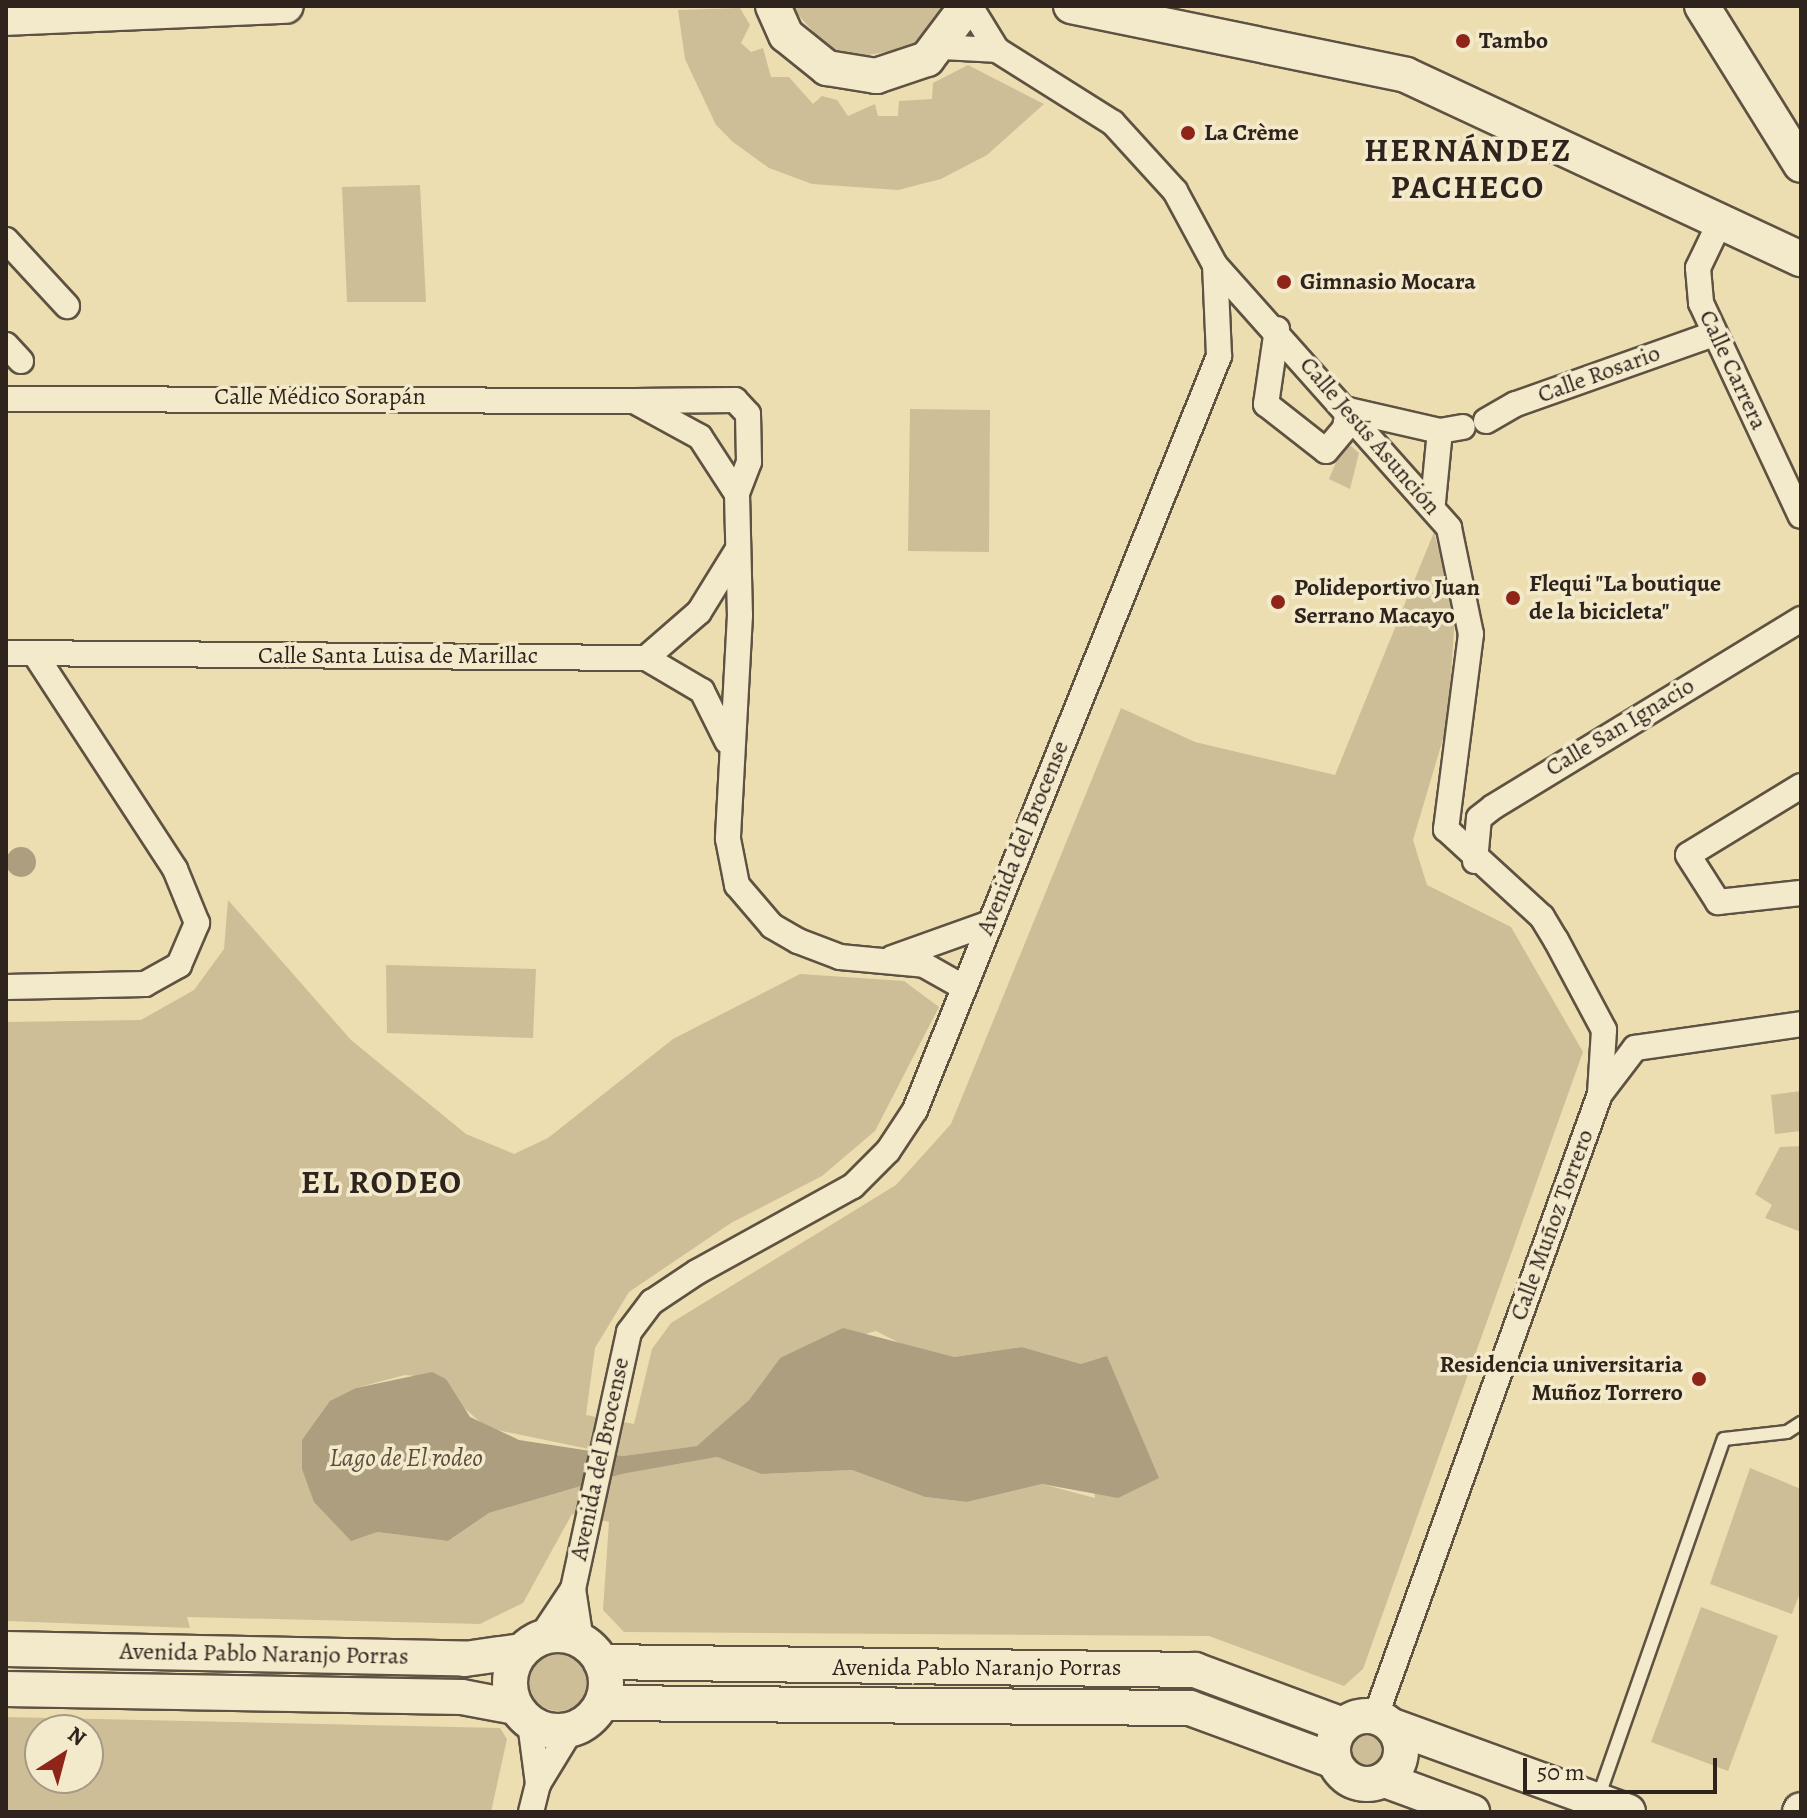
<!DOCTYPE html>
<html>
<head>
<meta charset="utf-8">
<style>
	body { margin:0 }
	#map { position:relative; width:1807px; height:1818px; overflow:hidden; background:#eddeb1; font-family:Alegreya,serif }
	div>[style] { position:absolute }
	.green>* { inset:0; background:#cdbe98 }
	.round { border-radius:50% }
	.water>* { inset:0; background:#ac9e7f }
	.roads { filter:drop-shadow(2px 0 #5e5242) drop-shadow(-2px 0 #5e5242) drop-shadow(0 2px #5e5242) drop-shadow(0 -2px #5e5242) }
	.lane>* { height:12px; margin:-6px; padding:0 6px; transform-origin:6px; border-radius:6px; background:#f3eacc }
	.street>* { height:24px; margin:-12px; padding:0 12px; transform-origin:12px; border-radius:12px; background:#f3eacc }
	.secondary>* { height:34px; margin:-17px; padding:0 17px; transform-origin:17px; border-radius:17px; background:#f3eacc }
	.secondary>.ring { margin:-17px; padding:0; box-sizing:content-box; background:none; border:34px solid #f3eacc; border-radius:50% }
	.dots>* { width:22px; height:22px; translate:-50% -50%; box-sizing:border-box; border:4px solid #f3eacc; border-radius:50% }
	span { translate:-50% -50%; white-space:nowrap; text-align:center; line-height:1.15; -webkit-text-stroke:7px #f3eacc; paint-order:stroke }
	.poi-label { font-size:24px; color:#2f231d; font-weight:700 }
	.left { translate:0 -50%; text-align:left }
	.right { translate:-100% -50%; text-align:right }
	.street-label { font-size:24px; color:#2f231d }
	.water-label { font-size:26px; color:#5b4e3f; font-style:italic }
	.district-label { font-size:32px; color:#2f231d; font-weight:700; letter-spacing:2px }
	.frame { position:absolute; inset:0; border:8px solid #2f231d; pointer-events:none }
	.north { position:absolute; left:24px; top:1714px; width:80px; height:80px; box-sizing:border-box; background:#f3eacc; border:2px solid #a59a86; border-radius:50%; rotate:36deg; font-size:22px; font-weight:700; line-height:32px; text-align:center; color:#2f231d }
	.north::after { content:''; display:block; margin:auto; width:28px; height:36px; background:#8f2418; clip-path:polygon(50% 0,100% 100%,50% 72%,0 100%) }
	.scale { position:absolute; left:1523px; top:1758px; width:194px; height:36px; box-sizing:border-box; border:4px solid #2f231d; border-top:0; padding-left:10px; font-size:24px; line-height:28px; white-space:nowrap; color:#2f231d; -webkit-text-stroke:6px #f3eacc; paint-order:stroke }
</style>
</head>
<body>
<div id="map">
	<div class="green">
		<div style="clip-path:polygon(790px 6px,945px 6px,910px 48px,856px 57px,830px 50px)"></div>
		<div style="clip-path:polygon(740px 8px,750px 25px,741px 43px,751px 52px,763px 48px,771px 77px,789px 77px,813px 104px,822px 96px,837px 100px,848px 116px,875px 104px,878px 116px,898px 116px,899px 101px,932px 99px,933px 83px,968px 65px,1044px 104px,987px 155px,941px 179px,898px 190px,812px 184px,769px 168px,733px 142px,716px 125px,685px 59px,678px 10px)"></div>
		<div style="clip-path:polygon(420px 185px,426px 302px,347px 302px,342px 187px)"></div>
		<div style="clip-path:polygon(910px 409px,990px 410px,989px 552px,908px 551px)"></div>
		<div style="clip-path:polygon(1351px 446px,1359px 453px,1350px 489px,1329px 479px,1342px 448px)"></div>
		<div style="clip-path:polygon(evenodd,1434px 532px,1455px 614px,1448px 722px,1413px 840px,1427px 885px,1511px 927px,1583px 1052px,1363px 1669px,1344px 1686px,1209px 1636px,624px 1632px,603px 1610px,609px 1522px,572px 1514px,523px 1603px,480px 1624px,187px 1617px,190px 1628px,6px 1621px,6px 1022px,141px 1020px,194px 990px,224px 949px,228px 900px,351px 1040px,466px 1134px,514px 1154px,548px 1138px,673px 1039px,800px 974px,904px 981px,939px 1007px,875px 1131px,822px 1176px,731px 1223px,629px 1292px,595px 1348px,586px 1415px,634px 1424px,652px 1349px,671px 1323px,896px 1185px,951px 1124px,1121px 708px,1195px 742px,1335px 775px,1434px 532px,876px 1331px,919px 1353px,954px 1357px,1022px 1347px,1081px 1364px,1095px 1498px,1042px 1484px,967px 1502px,925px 1497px,852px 1470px,761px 1474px,717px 1457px,622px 1474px,489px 1513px,448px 1541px,377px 1532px,356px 1388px,405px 1375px,446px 1379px,455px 1400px,487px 1428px,623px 1456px,698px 1446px,749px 1400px,780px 1358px,876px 1331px)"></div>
		<div style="clip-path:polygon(386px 965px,536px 969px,533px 1038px,387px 1033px)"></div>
		<div style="clip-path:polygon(1801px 1091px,1801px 1131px,1775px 1134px,1771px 1095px)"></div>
		<div style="clip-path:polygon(1801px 1146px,1801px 1232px,1765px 1218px,1772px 1205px,1755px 1194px,1780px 1147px)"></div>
		<div style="clip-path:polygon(1750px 1468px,1801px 1489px,1801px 1590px,1792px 1614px,1710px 1584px)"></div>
		<div style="clip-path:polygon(1701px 1607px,1778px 1636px,1728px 1771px,1651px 1742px)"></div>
		<div class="round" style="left:528px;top:1649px;width:62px;height:62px"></div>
		<div style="clip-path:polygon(evenodd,6px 1717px,500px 1728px,507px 1739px,491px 1812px,6px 1812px,6px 1717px,40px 1730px,88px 1730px,88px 1778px,40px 1778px,40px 1730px)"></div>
		<div class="round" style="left:1346px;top:1729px;width:42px;height:42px"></div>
	</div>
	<div class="water">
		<div class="round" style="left:6px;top:847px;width:30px;height:30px"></div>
		<div style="clip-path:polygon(843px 1328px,954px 1357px,1022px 1347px,1081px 1364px,1107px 1356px,1159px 1478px,1118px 1498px,1042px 1484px,967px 1502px,925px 1497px,852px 1470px,761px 1474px,717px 1457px,622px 1474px,489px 1513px,448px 1541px,377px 1532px,351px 1541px,314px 1502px,302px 1469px,302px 1440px,330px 1401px,356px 1388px,432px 1372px,446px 1379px,470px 1417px,519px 1440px,623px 1456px,697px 1446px,749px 1400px,780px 1358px)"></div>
	</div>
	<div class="roads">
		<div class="lane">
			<div style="left:1598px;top:1798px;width:380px;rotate:-70.7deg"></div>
			<div style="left:1724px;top:1439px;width:63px;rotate:-6.3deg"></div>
			<div style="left:1787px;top:1432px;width:17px;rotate:-33deg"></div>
		</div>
		<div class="street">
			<div style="left:940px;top:47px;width:57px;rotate:3deg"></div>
			<div style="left:1720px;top:222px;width:51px;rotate:115.6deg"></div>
			<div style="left:1698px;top:268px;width:35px;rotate:85deg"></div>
			<div style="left:1701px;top:303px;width:235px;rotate:64.9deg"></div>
			<div style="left:6px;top:240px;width:90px;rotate:47.3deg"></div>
			<div style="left:1215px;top:265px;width:352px;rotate:48.3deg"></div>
			<div style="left:1449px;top:528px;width:108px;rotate:78.3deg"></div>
			<div style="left:1471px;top:634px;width:197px;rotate:97.3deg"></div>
			<div style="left:1446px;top:829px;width:130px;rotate:42.5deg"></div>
			<div style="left:1542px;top:917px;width:27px;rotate:59deg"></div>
			<div style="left:1556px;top:940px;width:102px;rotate:61.9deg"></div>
			<div style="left:1604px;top:1030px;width:64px;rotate:93.6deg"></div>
			<div style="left:1277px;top:329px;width:76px;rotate:98.3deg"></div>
			<div style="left:1266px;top:404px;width:76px;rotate:38.1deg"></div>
			<div style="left:1326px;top:451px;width:30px;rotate:-50deg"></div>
			<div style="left:1345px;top:428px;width:18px;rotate:-81deg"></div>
			<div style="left:6px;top:345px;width:22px;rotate:47deg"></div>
			<div style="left:6px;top:399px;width:628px;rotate:0.18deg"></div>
			<div style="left:634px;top:401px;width:75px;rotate:28.6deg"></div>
			<div style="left:700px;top:437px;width:68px;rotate:57deg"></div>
			<div style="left:634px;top:401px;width:101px;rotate:-0.6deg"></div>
			<div style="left:735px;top:400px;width:19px;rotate:47deg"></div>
			<div style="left:748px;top:414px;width:48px;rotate:88.8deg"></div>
			<div style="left:749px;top:462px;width:34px;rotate:111deg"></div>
			<div style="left:737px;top:494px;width:121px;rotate:88.6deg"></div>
			<div style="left:740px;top:615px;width:224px;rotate:93.1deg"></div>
			<div style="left:728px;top:839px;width:47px;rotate:78.9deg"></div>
			<div style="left:737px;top:885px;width:54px;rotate:49.5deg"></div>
			<div style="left:772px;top:926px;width:30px;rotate:30deg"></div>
			<div style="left:798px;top:941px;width:45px;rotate:20.9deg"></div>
			<div style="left:840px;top:957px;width:84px;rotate:5.4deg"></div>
			<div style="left:924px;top:965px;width:45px;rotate:29.4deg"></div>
			<div style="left:1348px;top:410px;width:94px;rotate:12.9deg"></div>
			<div style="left:1486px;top:421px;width:34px;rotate:-30deg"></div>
			<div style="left:1516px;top:404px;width:210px;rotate:-19.5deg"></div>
			<div style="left:1433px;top:502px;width:71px;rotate:-84.4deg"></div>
			<div style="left:1440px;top:431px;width:23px;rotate:-10deg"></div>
			<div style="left:6px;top:653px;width:640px;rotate:0.45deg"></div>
			<div style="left:646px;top:658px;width:65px;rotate:30.5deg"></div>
			<div style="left:702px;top:691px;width:56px;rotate:63.4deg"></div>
			<div style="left:646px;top:658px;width:70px;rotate:-41deg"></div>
			<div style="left:699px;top:612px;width:70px;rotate:-58.3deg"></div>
			<div style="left:1801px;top:786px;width:132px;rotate:148.6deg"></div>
			<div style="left:1688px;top:855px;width:56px;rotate:57.4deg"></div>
			<div style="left:1718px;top:902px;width:83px;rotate:-6.2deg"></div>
			<div style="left:1475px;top:861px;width:43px;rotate:-84.7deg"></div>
			<div style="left:1479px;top:818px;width:18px;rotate:-38deg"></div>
			<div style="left:1493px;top:807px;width:361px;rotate:-31.4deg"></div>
			<div style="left:892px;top:958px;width:101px;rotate:-19.7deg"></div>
			<div style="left:6px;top:987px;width:139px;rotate:-1.2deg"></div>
			<div style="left:145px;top:984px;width:39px;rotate:-29deg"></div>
			<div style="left:179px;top:965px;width:46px;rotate:-66.8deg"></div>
			<div style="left:197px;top:923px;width:58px;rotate:-112.2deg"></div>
			<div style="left:175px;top:869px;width:257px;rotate:-123.1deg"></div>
			<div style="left:541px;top:1637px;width:58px;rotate:-56.3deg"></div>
			<div style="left:581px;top:1641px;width:53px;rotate:-98.7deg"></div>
			<div style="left:573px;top:1589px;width:263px;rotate:-77.7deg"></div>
			<div style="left:629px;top:1332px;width:38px;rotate:-53deg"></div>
			<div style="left:652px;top:1302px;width:54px;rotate:-33.7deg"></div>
			<div style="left:697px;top:1272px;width:178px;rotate:-28.9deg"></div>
			<div style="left:853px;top:1186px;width:49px;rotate:-45deg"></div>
			<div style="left:888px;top:1151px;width:49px;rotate:-56.6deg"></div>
			<div style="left:915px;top:1110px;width:813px;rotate:-68.04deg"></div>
			<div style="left:1219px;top:356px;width:91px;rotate:-92.5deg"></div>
			<div style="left:1215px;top:265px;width:84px;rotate:-118.4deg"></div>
			<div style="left:1175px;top:191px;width:92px;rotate:-132.4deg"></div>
			<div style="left:1113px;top:123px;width:137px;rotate:-147.8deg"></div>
			<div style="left:997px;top:50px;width:52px;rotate:-121.5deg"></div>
			<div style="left:1376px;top:1715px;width:660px;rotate:-70.17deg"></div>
			<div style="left:1600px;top:1094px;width:58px;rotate:-52.7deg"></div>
			<div style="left:1635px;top:1048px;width:168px;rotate:-8.2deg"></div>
			<div style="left:530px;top:1723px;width:62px;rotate:82.5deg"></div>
			<div style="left:531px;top:1812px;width:29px;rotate:-76deg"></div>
			<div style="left:538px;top:1784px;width:63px;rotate:-58.6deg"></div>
		</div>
		<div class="secondary">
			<div style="left:773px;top:6px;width:32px;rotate:66deg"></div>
			<div style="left:786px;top:35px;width:53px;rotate:38.8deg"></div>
			<div style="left:827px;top:68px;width:50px;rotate:9.3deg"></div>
			<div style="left:876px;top:76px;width:54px;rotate:-18.4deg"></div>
			<div style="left:927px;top:59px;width:66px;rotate:-53deg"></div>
			<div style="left:1071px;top:6px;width:342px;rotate:11.6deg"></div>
			<div style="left:1406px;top:75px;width:436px;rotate:25deg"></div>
			<div style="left:1702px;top:6px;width:187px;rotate:58.1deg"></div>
			<div style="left:6px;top:18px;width:280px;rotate:-2.5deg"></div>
			<div class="ring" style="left:510px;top:1635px;width:62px;height:62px"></div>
			<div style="left:6px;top:1649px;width:459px;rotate:1.2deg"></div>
			<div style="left:465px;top:1659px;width:57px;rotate:-8.1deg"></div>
			<div style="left:601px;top:1662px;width:594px;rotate:0.77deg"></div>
			<div style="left:1195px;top:1670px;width:158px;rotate:20.4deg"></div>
			<div style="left:6px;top:1689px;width:456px;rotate:1deg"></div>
			<div style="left:462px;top:1697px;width:54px;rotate:10.7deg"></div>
			<div style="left:602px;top:1703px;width:588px;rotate:0.49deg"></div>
			<div style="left:1190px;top:1708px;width:153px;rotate:20.2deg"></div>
			<div class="ring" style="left:1333px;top:1716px;width:34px;height:34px"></div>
			<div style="left:1395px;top:1727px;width:248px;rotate:20deg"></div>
			<div style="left:1385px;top:1780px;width:93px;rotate:20.2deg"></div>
			<div style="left:1800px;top:1812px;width:2px;rotate:-63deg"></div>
		</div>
	</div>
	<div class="dots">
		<div style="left:1463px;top:41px;background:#8f2418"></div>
		<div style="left:1188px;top:133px;background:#8f2418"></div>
		<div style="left:1284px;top:282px;background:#8f2418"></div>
		<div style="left:1513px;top:598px;background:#8f2418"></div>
		<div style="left:1278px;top:602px;background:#8f2418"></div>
		<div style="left:1699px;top:1379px;background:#8f2418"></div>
	</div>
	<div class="poi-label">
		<span class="left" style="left:1479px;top:41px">Tambo</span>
		<span class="left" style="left:1204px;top:133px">La Crème</span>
		<span class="left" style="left:1300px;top:282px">Gimnasio Mocara</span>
		<span class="left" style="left:1529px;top:598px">Flequi "La boutique<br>de la bicicleta"</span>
		<span class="left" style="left:1294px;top:602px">Polideportivo Juan<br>Serrano Macayo</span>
		<span class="right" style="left:1683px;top:1379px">Residencia universitaria<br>Muñoz Torrero</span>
	</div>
	<div class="street-label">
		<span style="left:1733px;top:370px;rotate:65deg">Calle Carrera</span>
		<span style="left:1599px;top:374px;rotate:-20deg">Calle Rosario</span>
		<span style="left:320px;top:397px">Calle Médico Sorapán</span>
		<span style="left:1370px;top:436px;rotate:49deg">Calle Jesús Asunción</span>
		<span style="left:398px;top:656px">Calle Santa Luisa de Marillac</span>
		<span style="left:1620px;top:727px;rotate:-31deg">Calle San Ignacio</span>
		<span style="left:1023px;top:838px;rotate:-68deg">Avenida del Brocense</span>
		<span style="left:1552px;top:1225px;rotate:-70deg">Calle Muñoz Torrero</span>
		<span style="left:600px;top:1459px;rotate:-78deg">Avenida del Brocense</span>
		<span style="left:264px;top:1654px;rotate:1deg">Avenida Pablo Naranjo Porras</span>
		<span style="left:977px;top:1668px">Avenida Pablo Naranjo Porras</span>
	</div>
	<div class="water-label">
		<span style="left:406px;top:1458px">Lago de El rodeo</span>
	</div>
	<div class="district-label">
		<span style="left:1468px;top:169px">HERNÁNDEZ<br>PACHECO</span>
		<span style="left:382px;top:1182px">EL RODEO</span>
	</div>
	<div class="frame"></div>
	<div class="north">N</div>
	<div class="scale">50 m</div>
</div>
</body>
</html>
